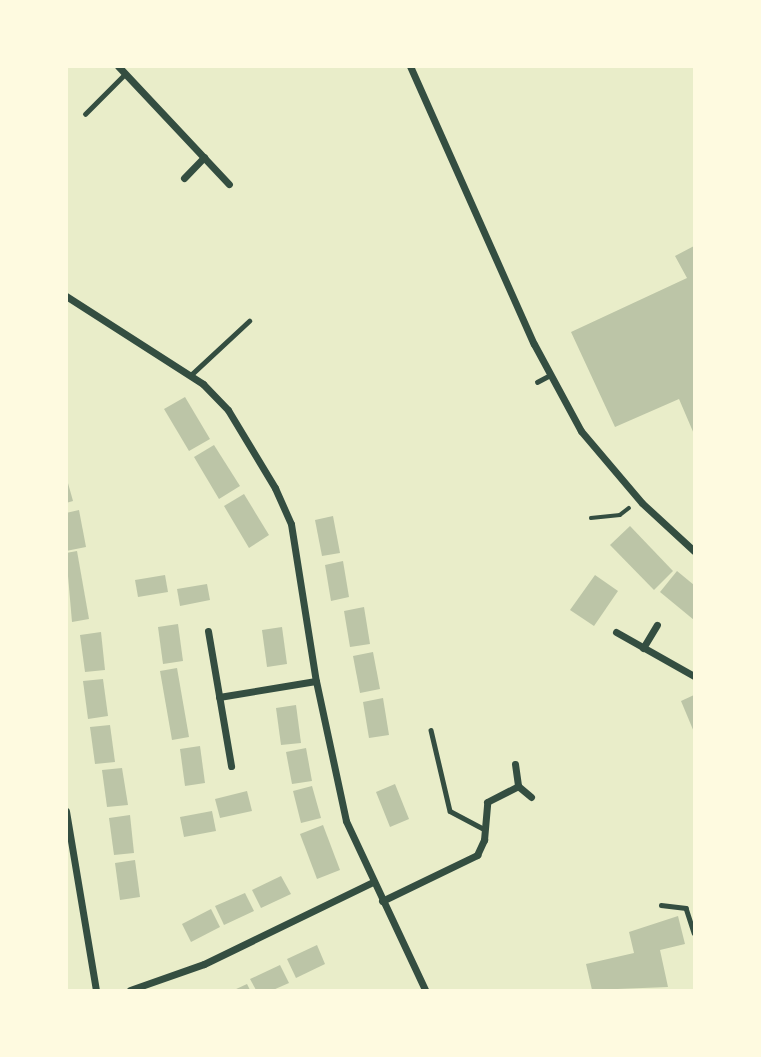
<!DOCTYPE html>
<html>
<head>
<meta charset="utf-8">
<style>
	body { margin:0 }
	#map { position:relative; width:761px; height:1057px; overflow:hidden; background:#e9edc9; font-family:"IBM Plex Sans",sans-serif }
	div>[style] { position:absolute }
	.building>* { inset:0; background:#bcc5a7 }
	.path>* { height:3.5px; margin:-1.75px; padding:0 1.75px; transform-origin:1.75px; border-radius:1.75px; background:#344e41 }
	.service>* { height:4.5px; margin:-2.25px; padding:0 2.25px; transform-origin:2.25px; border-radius:2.25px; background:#344e41 }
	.minor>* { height:7px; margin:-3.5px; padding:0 3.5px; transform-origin:3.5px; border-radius:3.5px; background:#344e41 }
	span { translate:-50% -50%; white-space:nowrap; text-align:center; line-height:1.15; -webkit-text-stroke:5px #fefae0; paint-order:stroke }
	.frame { position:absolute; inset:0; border:68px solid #fefae0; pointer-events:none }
</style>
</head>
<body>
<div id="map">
	<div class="building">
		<div style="clip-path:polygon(694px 246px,694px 434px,679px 399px,615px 427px,571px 332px,687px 278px,675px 256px)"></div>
		<div style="clip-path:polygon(185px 397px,210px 439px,189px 451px,164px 409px)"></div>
		<div style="clip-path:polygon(214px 445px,240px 486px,219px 499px,194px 457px)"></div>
		<div style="clip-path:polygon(66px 476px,73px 501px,66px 503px)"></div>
		<div style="clip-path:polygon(244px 494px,269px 535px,249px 548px,224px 506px)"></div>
		<div style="clip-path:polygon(79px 510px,86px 547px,66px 551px,66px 513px)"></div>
		<div style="clip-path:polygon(333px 516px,340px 553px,322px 556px,315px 520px)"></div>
		<div style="clip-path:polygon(630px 526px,673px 571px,654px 590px,610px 545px)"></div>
		<div style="clip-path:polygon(77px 551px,89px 619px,72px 622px,66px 553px)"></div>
		<div style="clip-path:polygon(343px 561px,349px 597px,331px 601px,325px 565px)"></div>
		<div style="clip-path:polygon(677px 571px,694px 585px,694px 620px,660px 592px)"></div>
		<div style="clip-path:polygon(165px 575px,168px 592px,138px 597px,135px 580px)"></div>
		<div style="clip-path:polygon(595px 575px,618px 591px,594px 626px,570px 610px)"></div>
		<div style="clip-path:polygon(207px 584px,210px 600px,180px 606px,177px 589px)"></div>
		<div style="clip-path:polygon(364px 607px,370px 644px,350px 647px,344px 611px)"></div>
		<div style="clip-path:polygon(178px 624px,183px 661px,163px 664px,158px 627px)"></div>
		<div style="clip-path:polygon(282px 627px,287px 664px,267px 667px,262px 630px)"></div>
		<div style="clip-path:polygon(101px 632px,105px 670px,85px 672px,80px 635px)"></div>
		<div style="clip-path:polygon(373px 652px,380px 689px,360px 693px,353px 656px)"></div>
		<div style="clip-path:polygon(177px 668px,189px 737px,172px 740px,160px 671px)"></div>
		<div style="clip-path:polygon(103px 679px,108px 716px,88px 719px,83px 681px)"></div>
		<div style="clip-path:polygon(694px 695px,694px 732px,681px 701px)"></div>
		<div style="clip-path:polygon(383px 698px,389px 735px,369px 738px,363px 702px)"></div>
		<div style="clip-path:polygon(296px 705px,301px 743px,281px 745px,276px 708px)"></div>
		<div style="clip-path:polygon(110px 725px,115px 762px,95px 764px,90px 727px)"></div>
		<div style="clip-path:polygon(200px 746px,205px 783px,185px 786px,180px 749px)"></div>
		<div style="clip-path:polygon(306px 748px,312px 781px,292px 784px,286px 752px)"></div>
		<div style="clip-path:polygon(122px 768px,128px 805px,107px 807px,102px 770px)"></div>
		<div style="clip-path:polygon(395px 784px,409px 819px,390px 827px,376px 792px)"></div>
		<div style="clip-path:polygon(312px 786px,321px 818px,301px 823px,293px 791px)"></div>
		<div style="clip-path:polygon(247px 791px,252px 811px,220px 818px,215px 799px)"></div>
		<div style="clip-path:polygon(212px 811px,216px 831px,184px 837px,180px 817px)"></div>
		<div style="clip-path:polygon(130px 815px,134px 853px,114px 855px,109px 818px)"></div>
		<div style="clip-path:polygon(323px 825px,340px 870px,317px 879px,300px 834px)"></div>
		<div style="clip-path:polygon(135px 860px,140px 897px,120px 900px,115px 863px)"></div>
		<div style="clip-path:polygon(281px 876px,291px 894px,261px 908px,252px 890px)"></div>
		<div style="clip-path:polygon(245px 893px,254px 911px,224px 925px,215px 906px)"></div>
		<div style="clip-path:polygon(211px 909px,220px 927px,191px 942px,182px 924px)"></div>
		<div style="clip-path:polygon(678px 916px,685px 944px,660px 950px,668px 987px,592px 990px,586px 964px,634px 953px,629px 932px)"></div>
		<div style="clip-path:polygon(317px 945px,325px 964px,296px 978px,287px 959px)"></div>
		<div style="clip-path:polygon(280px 965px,289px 983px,273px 990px,256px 990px,250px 979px)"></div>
		<div style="clip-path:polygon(247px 984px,250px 990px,234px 990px)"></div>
	</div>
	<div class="path">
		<div style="left:591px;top:518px;width:29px;rotate:-6deg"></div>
		<div style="left:620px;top:515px;width:11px;rotate:-38deg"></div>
	</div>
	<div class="service">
		<div style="left:85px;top:114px;width:57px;rotate:-45deg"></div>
		<div style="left:192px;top:374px;width:78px;rotate:-42.9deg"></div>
		<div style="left:537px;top:382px;width:15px;rotate:-28deg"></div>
		<div style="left:431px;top:730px;width:83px;rotate:76.8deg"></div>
		<div style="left:450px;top:811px;width:38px;rotate:28deg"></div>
		<div style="left:661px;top:905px;width:25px;rotate:7deg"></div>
		<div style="left:686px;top:908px;width:26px;rotate:72deg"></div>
	</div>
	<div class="minor">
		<div style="left:118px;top:66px;width:162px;rotate:46.8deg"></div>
		<div style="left:410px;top:66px;width:304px;rotate:66deg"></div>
		<div style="left:534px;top:344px;width:99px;rotate:61.6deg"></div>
		<div style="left:581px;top:431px;width:94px;rotate:49.7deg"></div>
		<div style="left:642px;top:503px;width:71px;rotate:42.7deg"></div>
		<div style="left:184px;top:178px;width:29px;rotate:-46deg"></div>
		<div style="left:66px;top:296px;width:163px;rotate:32.7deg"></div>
		<div style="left:203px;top:384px;width:36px;rotate:46deg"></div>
		<div style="left:228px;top:410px;width:91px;rotate:58.9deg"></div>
		<div style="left:275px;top:488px;width:39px;rotate:66deg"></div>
		<div style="left:291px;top:524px;width:159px;rotate:81deg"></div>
		<div style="left:316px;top:681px;width:143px;rotate:77.9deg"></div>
		<div style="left:346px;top:821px;width:187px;rotate:64.9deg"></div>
		<div style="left:208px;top:631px;width:137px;rotate:80.3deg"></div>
		<div style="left:616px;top:632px;width:90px;rotate:29.4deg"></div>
		<div style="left:643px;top:648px;width:27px;rotate:-59deg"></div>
		<div style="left:219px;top:697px;width:98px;rotate:-9.4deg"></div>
		<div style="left:515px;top:764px;width:22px;rotate:82deg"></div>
		<div style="left:518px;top:786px;width:17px;rotate:40deg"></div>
		<div style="left:66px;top:811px;width:181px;rotate:80.5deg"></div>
		<div style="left:382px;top:901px;width:106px;rotate:-25.8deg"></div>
		<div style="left:477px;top:855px;width:17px;rotate:-65deg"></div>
		<div style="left:484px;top:840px;width:38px;rotate:-85deg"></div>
		<div style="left:487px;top:802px;width:35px;rotate:-27deg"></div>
		<div style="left:130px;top:990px;width:78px;rotate:-19.4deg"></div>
		<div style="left:204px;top:964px;width:188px;rotate:-25.9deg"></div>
	</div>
	<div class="frame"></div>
</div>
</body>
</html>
